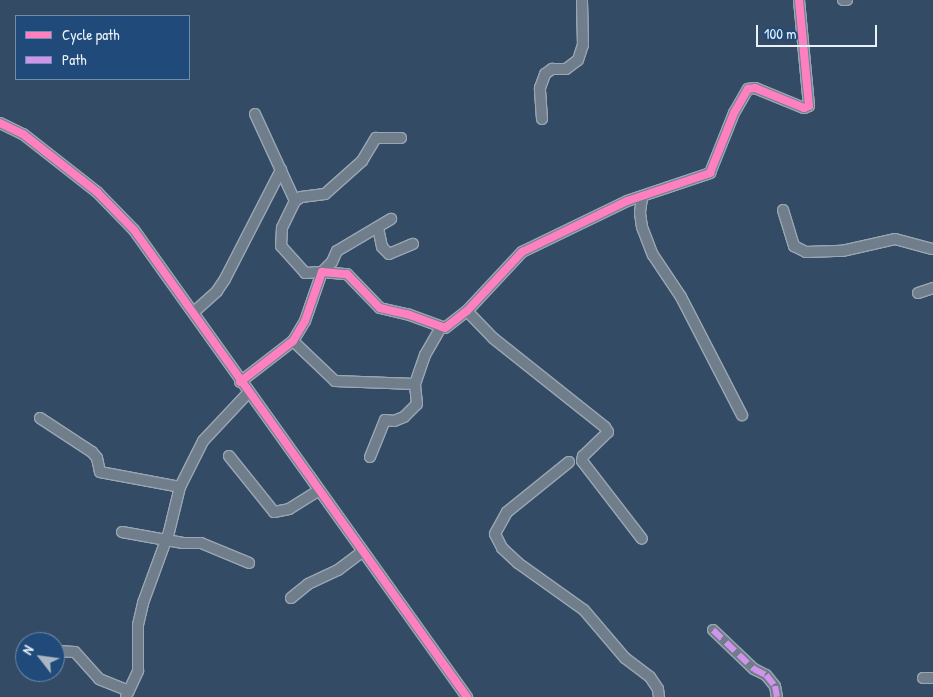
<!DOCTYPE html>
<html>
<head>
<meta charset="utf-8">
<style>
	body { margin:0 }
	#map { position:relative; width:933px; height:697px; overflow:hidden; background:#344b65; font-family:"Patrick Hand",sans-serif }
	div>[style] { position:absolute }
	.roads { filter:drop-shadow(1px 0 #9aa6b3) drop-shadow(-1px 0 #9aa6b3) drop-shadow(0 1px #9aa6b3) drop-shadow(0 -1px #9aa6b3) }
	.minor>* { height:10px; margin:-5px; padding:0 5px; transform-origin:5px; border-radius:5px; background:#707e8c }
	.quiet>* { height:6px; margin-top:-3px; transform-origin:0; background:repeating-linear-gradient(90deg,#d193ec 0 12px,transparent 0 18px) }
	.cycleway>* { height:8px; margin:-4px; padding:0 4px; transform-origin:4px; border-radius:4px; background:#ff80c0 }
	span { translate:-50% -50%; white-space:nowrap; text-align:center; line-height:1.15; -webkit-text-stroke:4px #1f4a7a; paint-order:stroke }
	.legend { position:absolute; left:15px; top:15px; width:175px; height:65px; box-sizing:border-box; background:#1f4a7a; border:1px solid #6f8dac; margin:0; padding:6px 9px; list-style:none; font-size:15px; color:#e8f1f8 }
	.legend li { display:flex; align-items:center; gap:10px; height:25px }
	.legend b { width:25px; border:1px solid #6f8dac }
	.north { position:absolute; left:15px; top:632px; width:50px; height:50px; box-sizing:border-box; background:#1f4a7a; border:1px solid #6f8dac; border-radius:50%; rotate:300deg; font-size:14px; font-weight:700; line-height:20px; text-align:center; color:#e8f1f8 }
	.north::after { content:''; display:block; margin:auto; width:18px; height:22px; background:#a9b7c5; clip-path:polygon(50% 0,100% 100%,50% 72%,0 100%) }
	.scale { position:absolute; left:756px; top:25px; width:121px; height:22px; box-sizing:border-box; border:2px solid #e8f1f8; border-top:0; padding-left:6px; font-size:15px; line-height:18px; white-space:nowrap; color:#e8f1f8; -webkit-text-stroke:4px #1f4a7a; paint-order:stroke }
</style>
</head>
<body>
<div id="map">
	<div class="roads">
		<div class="minor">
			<div style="left:843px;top:0;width:4px"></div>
			<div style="left:255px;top:114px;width:96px;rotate:65.3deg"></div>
			<div style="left:295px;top:201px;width:30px;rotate:116deg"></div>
			<div style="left:282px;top:228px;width:18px;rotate:93deg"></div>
			<div style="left:281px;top:246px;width:36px;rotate:48deg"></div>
			<div style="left:305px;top:273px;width:17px;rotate:-3deg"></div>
			<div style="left:322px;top:272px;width:14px;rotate:-45deg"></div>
			<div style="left:332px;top:262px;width:12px;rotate:-66deg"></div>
			<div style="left:337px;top:251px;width:63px;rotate:-30.7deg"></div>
			<div style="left:542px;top:119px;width:31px;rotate:-94deg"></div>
			<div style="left:540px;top:88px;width:15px;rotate:-70deg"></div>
			<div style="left:545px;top:74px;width:9px;rotate:-36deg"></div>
			<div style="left:552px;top:69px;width:14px"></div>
			<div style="left:566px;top:69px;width:15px;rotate:-37deg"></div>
			<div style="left:578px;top:60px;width:16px;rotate:-72deg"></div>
			<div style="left:583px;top:45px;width:45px;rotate:-91.3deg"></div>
			<div style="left:0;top:123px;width:25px;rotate:26deg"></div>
			<div style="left:23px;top:134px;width:94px;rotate:38.1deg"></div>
			<div style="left:97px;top:192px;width:53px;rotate:45.8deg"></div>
			<div style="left:134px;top:230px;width:574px;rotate:54.51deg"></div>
			<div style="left:642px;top:198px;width:15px;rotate:98deg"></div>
			<div style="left:640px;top:213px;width:14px;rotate:82deg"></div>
			<div style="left:642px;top:227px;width:30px;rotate:69deg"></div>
			<div style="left:653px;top:255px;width:50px;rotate:56.3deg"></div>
			<div style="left:681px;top:297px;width:133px;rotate:62.7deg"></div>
			<div style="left:295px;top:201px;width:7px;rotate:-34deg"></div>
			<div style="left:301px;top:197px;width:24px;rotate:-7deg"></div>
			<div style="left:325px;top:194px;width:50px;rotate:-41.7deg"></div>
			<div style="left:362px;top:161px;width:27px;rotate:-59deg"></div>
			<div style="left:376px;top:138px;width:25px"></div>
			<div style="left:783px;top:210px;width:38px;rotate:73deg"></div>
			<div style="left:794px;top:246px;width:13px;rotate:27deg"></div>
			<div style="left:806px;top:252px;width:36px;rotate:-2deg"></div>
			<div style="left:842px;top:251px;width:54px;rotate:-12.8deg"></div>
			<div style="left:895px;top:239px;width:39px;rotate:15deg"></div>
			<div style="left:378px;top:228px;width:19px;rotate:78deg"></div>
			<div style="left:382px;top:247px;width:10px;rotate:45deg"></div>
			<div style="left:389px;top:254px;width:26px;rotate:-23deg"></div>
			<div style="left:918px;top:293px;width:16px;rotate:-18deg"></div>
			<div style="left:467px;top:311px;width:37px;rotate:46deg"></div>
			<div style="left:493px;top:338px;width:143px;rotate:38.5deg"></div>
			<div style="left:605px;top:427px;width:6px;rotate:59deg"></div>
			<div style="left:608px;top:432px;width:35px;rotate:136deg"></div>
			<div style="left:583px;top:456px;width:5px;rotate:101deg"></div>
			<div style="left:582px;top:461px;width:98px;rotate:52.4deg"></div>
			<div style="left:194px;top:312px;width:31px;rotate:-42deg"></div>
			<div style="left:217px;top:291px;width:14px;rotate:-56deg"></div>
			<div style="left:225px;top:279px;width:123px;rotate:-62.8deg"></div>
			<div style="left:293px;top:341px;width:58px;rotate:43.6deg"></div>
			<div style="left:335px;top:381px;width:80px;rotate:2.1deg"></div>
			<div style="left:240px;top:382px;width:67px;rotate:-37.7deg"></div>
			<div style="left:293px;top:341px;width:23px;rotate:-59deg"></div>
			<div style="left:305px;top:321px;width:52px;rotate:-70.9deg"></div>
			<div style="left:322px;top:272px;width:25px;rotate:5deg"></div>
			<div style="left:347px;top:274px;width:47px;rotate:45.9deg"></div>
			<div style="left:380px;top:308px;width:28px;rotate:13deg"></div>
			<div style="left:407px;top:314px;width:40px;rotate:20.2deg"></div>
			<div style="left:445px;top:328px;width:28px;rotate:-38deg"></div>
			<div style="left:467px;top:311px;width:81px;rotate:-47deg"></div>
			<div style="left:522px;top:252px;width:117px;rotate:-25.9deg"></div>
			<div style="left:627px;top:201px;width:88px;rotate:-18.6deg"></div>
			<div style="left:710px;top:173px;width:65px;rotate:-68.2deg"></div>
			<div style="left:734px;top:113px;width:28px;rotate:-60deg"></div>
			<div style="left:748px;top:89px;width:7px;rotate:-8deg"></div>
			<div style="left:755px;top:88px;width:53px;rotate:22.2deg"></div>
			<div style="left:804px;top:108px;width:5px;rotate:-22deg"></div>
			<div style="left:809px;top:106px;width:106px;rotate:-95.4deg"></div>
			<div style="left:40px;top:418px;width:62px;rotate:33.2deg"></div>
			<div style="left:92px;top:452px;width:8px;rotate:50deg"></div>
			<div style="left:97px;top:458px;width:14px;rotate:78deg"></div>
			<div style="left:100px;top:472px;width:81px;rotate:10.6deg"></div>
			<div style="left:229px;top:456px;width:72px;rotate:51.2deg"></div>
			<div style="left:274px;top:512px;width:15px;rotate:-11deg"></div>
			<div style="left:289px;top:509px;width:34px;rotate:-32deg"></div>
			<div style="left:370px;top:457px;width:40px;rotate:-68deg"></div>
			<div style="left:385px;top:420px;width:9px;rotate:6deg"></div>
			<div style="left:394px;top:421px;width:11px;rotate:-22deg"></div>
			<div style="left:404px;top:417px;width:18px;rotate:-45deg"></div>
			<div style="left:417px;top:404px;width:20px;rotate:-96deg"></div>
			<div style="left:415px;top:384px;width:31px;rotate:-71deg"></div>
			<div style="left:425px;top:355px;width:30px;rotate:-60deg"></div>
			<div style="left:569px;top:462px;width:80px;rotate:141.1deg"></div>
			<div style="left:507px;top:512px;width:25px;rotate:119deg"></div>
			<div style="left:495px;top:534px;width:16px;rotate:63deg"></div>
			<div style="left:502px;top:548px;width:22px;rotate:43deg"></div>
			<div style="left:518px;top:563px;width:81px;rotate:35.5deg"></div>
			<div style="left:584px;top:610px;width:63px;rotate:49.5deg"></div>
			<div style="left:625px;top:658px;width:31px;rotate:37deg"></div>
			<div style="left:650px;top:677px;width:14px;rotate:56deg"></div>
			<div style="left:658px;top:689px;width:8px;rotate:83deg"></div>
			<div style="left:122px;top:532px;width:62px;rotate:10.2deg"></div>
			<div style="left:183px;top:543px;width:18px"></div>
			<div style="left:201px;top:543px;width:52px;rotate:22.6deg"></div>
			<div style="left:291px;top:598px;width:22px;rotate:-39deg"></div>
			<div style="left:308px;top:584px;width:33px;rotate:-25deg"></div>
			<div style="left:338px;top:570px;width:30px;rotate:-37deg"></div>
			<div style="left:713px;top:630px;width:57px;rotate:43.6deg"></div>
			<div style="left:754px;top:669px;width:13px;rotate:27deg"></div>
			<div style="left:766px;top:675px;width:14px;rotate:51deg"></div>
			<div style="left:775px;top:686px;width:11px;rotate:80deg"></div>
			<div style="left:55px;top:651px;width:20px;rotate:3deg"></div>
			<div style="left:75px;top:652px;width:36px;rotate:48deg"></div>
			<div style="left:99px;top:679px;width:32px;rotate:22deg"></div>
			<div style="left:923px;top:678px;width:10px"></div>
			<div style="left:126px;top:697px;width:29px;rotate:-65deg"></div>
			<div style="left:138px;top:671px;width:46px;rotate:-90deg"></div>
			<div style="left:138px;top:625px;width:23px;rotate:-77deg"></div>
			<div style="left:143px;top:603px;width:76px;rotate:-69.9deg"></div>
			<div style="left:169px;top:532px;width:46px;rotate:-76.3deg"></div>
			<div style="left:180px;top:487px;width:51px;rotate:-63.4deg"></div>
			<div style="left:203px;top:441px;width:66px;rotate:-46.8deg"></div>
		</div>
	</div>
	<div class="quiet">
		<div style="left:713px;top:630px;width:57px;rotate:43.6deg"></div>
		<div style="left:754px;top:669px;width:13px;rotate:27deg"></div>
		<div style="left:766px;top:675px;width:14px;rotate:51deg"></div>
		<div style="left:775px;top:686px;width:11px;rotate:80deg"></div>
	</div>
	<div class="cycleway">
		<div style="left:0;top:123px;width:25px;rotate:26deg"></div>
		<div style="left:23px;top:134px;width:94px;rotate:38.1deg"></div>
		<div style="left:97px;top:192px;width:53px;rotate:45.8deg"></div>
		<div style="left:134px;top:230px;width:574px;rotate:54.51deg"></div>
		<div style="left:240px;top:382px;width:67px;rotate:-37.7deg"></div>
		<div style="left:293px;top:341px;width:23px;rotate:-59deg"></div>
		<div style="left:305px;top:321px;width:52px;rotate:-70.9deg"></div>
		<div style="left:322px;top:272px;width:25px;rotate:5deg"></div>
		<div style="left:347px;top:274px;width:47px;rotate:45.9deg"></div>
		<div style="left:380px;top:308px;width:28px;rotate:13deg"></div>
		<div style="left:407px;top:314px;width:40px;rotate:20.2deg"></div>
		<div style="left:445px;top:328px;width:28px;rotate:-38deg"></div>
		<div style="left:467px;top:311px;width:81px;rotate:-47deg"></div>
		<div style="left:522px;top:252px;width:117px;rotate:-25.9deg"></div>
		<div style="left:627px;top:201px;width:88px;rotate:-18.6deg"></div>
		<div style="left:710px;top:173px;width:65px;rotate:-68.2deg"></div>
		<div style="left:734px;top:113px;width:28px;rotate:-60deg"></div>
		<div style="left:748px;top:89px;width:7px;rotate:-8deg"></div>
		<div style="left:755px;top:88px;width:53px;rotate:22.2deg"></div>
		<div style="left:804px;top:108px;width:5px;rotate:-22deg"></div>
		<div style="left:809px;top:106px;width:106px;rotate:-95.4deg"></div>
	</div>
	<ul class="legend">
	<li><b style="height:6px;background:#ff80c0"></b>Cycle path</li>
	<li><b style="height:6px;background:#d193ec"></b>Path</li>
	</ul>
	<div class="north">N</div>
	<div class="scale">100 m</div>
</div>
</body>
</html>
